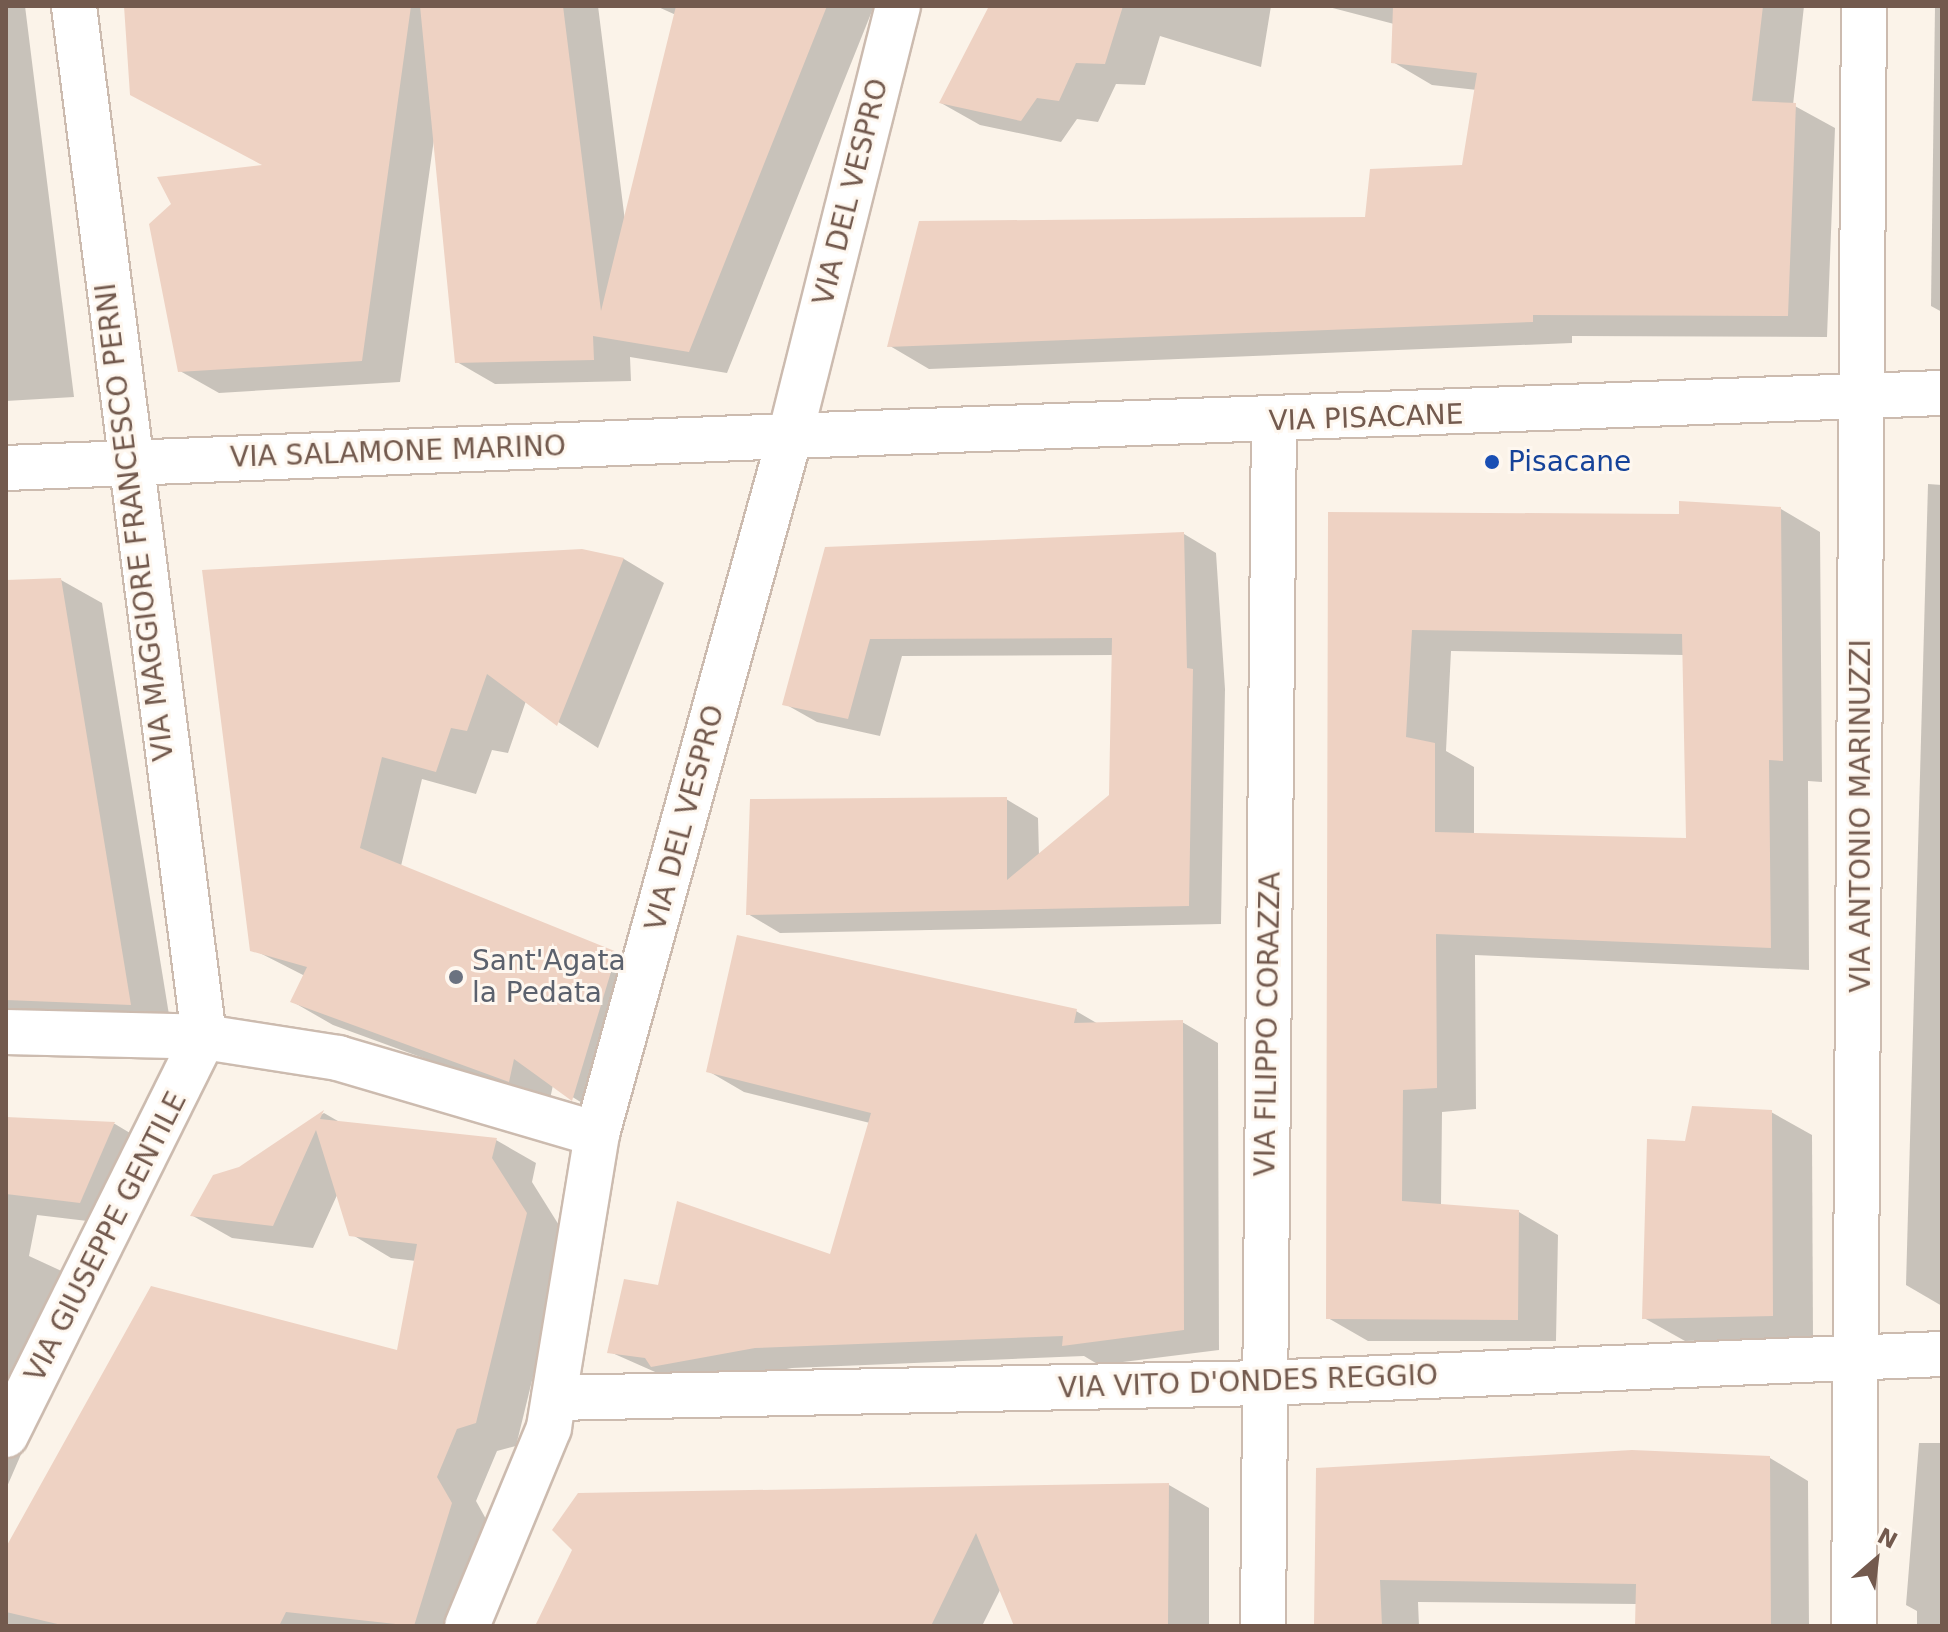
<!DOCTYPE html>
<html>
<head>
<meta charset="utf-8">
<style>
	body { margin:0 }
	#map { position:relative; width:1948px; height:1632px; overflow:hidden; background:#fbf3e9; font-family:"DejaVu Sans",sans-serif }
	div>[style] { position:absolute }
	.shadow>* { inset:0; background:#0003 }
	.building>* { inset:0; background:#eed2c3 }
	.roads { filter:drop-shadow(2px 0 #ccbbaf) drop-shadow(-2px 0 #ccbbaf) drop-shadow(0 2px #ccbbaf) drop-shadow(0 -2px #ccbbaf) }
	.street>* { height:44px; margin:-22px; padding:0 22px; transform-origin:22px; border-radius:22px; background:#fff }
	.secondary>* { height:44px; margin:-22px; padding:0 22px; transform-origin:22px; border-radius:22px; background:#fff }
	.dots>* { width:22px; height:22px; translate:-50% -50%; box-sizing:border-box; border:4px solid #fef7ef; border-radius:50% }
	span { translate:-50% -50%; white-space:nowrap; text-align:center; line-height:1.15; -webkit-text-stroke:6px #fef7ef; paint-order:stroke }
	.street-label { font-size:28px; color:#735a4e }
	.transit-label { font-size:28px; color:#164399 }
	.left { translate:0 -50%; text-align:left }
	.worship-label { font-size:28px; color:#5b616d }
	.frame { position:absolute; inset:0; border:8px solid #735a4e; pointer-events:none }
	.north { position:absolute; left:1836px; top:1520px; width:80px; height:80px; -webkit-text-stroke:6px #fef7ef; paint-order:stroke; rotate:28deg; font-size:22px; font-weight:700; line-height:32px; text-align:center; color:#735a4e }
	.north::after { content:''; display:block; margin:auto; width:28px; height:36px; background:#735a4e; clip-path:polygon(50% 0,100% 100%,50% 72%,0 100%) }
</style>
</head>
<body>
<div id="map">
	<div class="shadow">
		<div style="clip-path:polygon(6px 6px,25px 6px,74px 397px,6px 401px)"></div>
		<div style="clip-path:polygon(126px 6px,598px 6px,625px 221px,676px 15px,656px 6px,874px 6px,727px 373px,630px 357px,631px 381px,495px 384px,457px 362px,434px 139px,400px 382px,219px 393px,180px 371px,266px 167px)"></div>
		<div style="clip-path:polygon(991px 6px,1271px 6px,1261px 67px,1160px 36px,1145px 85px,1116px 84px,1098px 122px,1077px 119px,1061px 142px,980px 125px,941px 103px)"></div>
		<div style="clip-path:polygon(1325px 6px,1804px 6px,1793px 105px,1835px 128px,1827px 337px,1572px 336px,1572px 343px,929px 369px,890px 346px,1367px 219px,1464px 167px,1477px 90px,1432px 85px,1393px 62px,1394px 24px)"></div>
		<div style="clip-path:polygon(1935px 6px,1942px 6px,1942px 312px,1931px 306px)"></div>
		<div style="clip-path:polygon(1928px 484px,1942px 485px,1942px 1306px,1906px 1285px)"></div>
		<div style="clip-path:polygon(evenodd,1781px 509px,1820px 532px,1822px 782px,1808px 781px,1809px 970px,1475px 955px,1476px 1109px,1442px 1112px,1441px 1206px,1519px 1212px,1558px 1235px,1556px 1341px,1368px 1341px,1328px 1318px,1330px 514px,1682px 516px,1781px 509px,1451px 651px,1684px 655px,1688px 840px,1474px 834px,1474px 767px,1446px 751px,1451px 651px)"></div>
		<div style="clip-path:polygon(1184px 534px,1216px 553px,1225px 689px,1221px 924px,780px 933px,748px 914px,1006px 799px,1038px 818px,1039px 856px,1111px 796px,1114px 655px,902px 656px,880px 736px,817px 722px,785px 704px,827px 549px)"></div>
		<div style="clip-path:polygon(582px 551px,624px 559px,664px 583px,598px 748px,526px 701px,508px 753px,492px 750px,476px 794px,422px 779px,401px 866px,657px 977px,613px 1122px,553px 1085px,549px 1104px,333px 1025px,293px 1002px,305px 976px,252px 949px,204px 572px)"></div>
		<div style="clip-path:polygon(61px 580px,102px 603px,171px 1027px,6px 1021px,6px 582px)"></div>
		<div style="clip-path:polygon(1076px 1011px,1100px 1025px,1182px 1022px,1218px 1043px,1219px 1350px,1099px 1365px,1084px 1356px,792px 1368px,689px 1387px,610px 1352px,660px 1288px,831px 1257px,870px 1123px,744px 1092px,708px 1071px)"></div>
		<div style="clip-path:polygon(1771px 1112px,1812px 1135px,1813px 1338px,1685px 1341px,1644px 1318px,1687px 1143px)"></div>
		<div style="clip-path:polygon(324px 1113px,343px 1124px,496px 1140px,536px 1163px,532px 1182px,567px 1238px,516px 1446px,497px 1451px,476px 1501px,491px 1528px,461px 1626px,6px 1626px,6px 1551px,399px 1353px,416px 1261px,391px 1258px,351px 1234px,338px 1193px,313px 1248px,232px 1238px,193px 1216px,240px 1168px)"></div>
		<div style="clip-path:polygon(6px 1119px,115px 1124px,155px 1148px,121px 1225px,37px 1215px,29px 1256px,94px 1286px,6px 1489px)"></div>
		<div style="clip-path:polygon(1919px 1443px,1942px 1443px,1942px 1626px,1917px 1626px,1917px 1611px,1906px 1605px)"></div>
		<div style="clip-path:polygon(1770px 1458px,1808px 1481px,1809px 1626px,1637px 1626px,1637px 1604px,1418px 1602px,1419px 1626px,1316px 1626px,1318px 1470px)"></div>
		<div style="clip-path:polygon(1169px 1485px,1209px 1508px,1209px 1626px,1017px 1626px,1001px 1588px,982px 1626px,542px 1626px,575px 1549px)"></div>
	</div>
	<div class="building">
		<div style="clip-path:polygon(124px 6px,411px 6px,362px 361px,178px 372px,149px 224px,171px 204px,157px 177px,262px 165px,130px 95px)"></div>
		<div style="clip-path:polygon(420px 6px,563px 6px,601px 311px,676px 6px,827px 6px,689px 352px,593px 336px,594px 360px,455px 363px)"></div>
		<div style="clip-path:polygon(989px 6px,1123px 6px,1105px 64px,1076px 63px,1059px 101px,1037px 98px,1021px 121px,939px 103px)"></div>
		<div style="clip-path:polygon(1393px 6px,1763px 6px,1752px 101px,1796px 103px,1788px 316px,1533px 315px,1533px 322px,887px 347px,919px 221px,1365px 217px,1370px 169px,1462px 165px,1477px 73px,1391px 63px)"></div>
		<div style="clip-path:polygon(evenodd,1679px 501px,1781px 507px,1783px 761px,1769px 760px,1771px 948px,1436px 934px,1437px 1088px,1403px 1090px,1402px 1201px,1519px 1210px,1518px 1320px,1326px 1319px,1328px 512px,1679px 514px,1679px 501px,1412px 630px,1682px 634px,1686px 838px,1435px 832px,1435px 743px,1406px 737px,1412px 630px)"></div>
		<div style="clip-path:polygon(1184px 532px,1187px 668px,1193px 669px,1189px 906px,746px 915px,750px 799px,1007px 797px,1007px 880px,1109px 795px,1112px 638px,870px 639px,848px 719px,782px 705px,825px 547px)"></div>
		<div style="clip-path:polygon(582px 549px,624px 558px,557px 726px,487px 674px,467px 731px,451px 728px,436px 772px,382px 757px,360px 848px,617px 952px,572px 1101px,514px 1059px,509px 1082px,290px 1002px,307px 967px,250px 951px,202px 570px)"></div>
		<div style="clip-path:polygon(61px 578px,131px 1005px,6px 1000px,6px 580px)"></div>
		<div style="clip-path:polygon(737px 935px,1077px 1009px,1074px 1023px,1183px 1020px,1184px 1330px,1062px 1346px,1063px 1336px,755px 1348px,651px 1367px,645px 1358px,607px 1353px,624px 1279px,658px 1285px,677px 1201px,830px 1254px,871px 1113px,706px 1072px)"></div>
		<div style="clip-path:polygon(1692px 1106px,1772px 1110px,1773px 1316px,1642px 1319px,1647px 1139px,1685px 1141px)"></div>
		<div style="clip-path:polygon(324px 1110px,320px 1119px,497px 1138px,492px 1158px,527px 1213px,476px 1423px,457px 1429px,437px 1477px,452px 1503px,414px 1626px,286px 1612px,279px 1626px,66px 1626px,6px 1612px,6px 1547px,151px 1286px,397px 1350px,417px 1244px,349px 1236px,316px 1130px,273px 1226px,190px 1216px,213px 1175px,239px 1167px)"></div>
		<div style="clip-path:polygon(6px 1117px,115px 1122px,80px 1203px,6px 1194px)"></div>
		<div style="clip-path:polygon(1632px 1450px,1770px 1456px,1771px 1626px,1635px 1626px,1636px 1584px,1380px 1580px,1382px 1626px,1314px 1626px,1316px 1468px)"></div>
		<div style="clip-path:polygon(1169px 1483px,1168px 1626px,1014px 1626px,976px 1533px,931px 1626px,535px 1626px,572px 1550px,552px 1530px,578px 1493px)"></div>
	</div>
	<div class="roads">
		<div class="street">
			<div style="left:6px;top:468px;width:785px;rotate:-2.34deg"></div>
			<div style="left:790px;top:436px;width:724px;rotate:105.46deg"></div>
			<div style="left:597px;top:1134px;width:298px;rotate:99.3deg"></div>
			<div style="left:549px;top:1428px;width:214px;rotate:112.5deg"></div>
			<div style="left:6px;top:1032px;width:198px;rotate:1.4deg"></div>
			<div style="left:204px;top:1037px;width:136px;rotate:8.9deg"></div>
			<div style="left:338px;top:1058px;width:270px;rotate:16.4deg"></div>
			<div style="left:554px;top:1398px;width:710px;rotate:-1.21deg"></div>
			<div style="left:1264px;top:1383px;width:679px;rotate:-2.45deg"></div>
			<div style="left:6px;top:1435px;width:445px;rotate:-63.6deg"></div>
			<div style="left:204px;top:1037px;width:1039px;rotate:-97.19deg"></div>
			<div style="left:1263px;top:1626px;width:1204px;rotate:-89.48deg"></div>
			<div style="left:1854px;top:1626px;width:1620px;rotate:-89.65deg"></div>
		</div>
		<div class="secondary">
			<div style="left:898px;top:6px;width:443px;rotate:104.1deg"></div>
			<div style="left:790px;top:436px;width:1153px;rotate:-2.14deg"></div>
		</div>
	</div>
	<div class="dots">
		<div style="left:1492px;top:462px;background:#1a4fb4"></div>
		<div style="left:456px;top:977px;background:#6b7280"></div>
	</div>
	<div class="street-label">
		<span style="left:851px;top:192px;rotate:-76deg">VIA DEL VESPRO</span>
		<span style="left:1366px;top:418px;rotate:-2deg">VIA PISACANE</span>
		<span style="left:398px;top:452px;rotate:-2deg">VIA SALAMONE MARINO</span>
		<span style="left:135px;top:522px;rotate:-97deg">VIA MAGGIORE FRANCESCO PERNI</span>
		<span style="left:1861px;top:816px;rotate:-90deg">VIA ANTONIO MARINUZZI</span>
		<span style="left:685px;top:818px;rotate:-75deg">VIA DEL VESPRO</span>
		<span style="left:1268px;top:1024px;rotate:-89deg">VIA FILIPPO CORAZZA</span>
		<span style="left:106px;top:1237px;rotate:-63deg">VIA GIUSEPPE GENTILE</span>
		<span style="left:1248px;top:1382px;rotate:-2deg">VIA VITO D'ONDES REGGIO</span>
	</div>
	<div class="transit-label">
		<span class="left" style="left:1508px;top:462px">Pisacane</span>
	</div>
	<div class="worship-label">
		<span class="left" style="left:472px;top:977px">Sant'Agata<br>la Pedata</span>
	</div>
	<div class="frame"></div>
	<div class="north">N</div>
</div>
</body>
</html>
